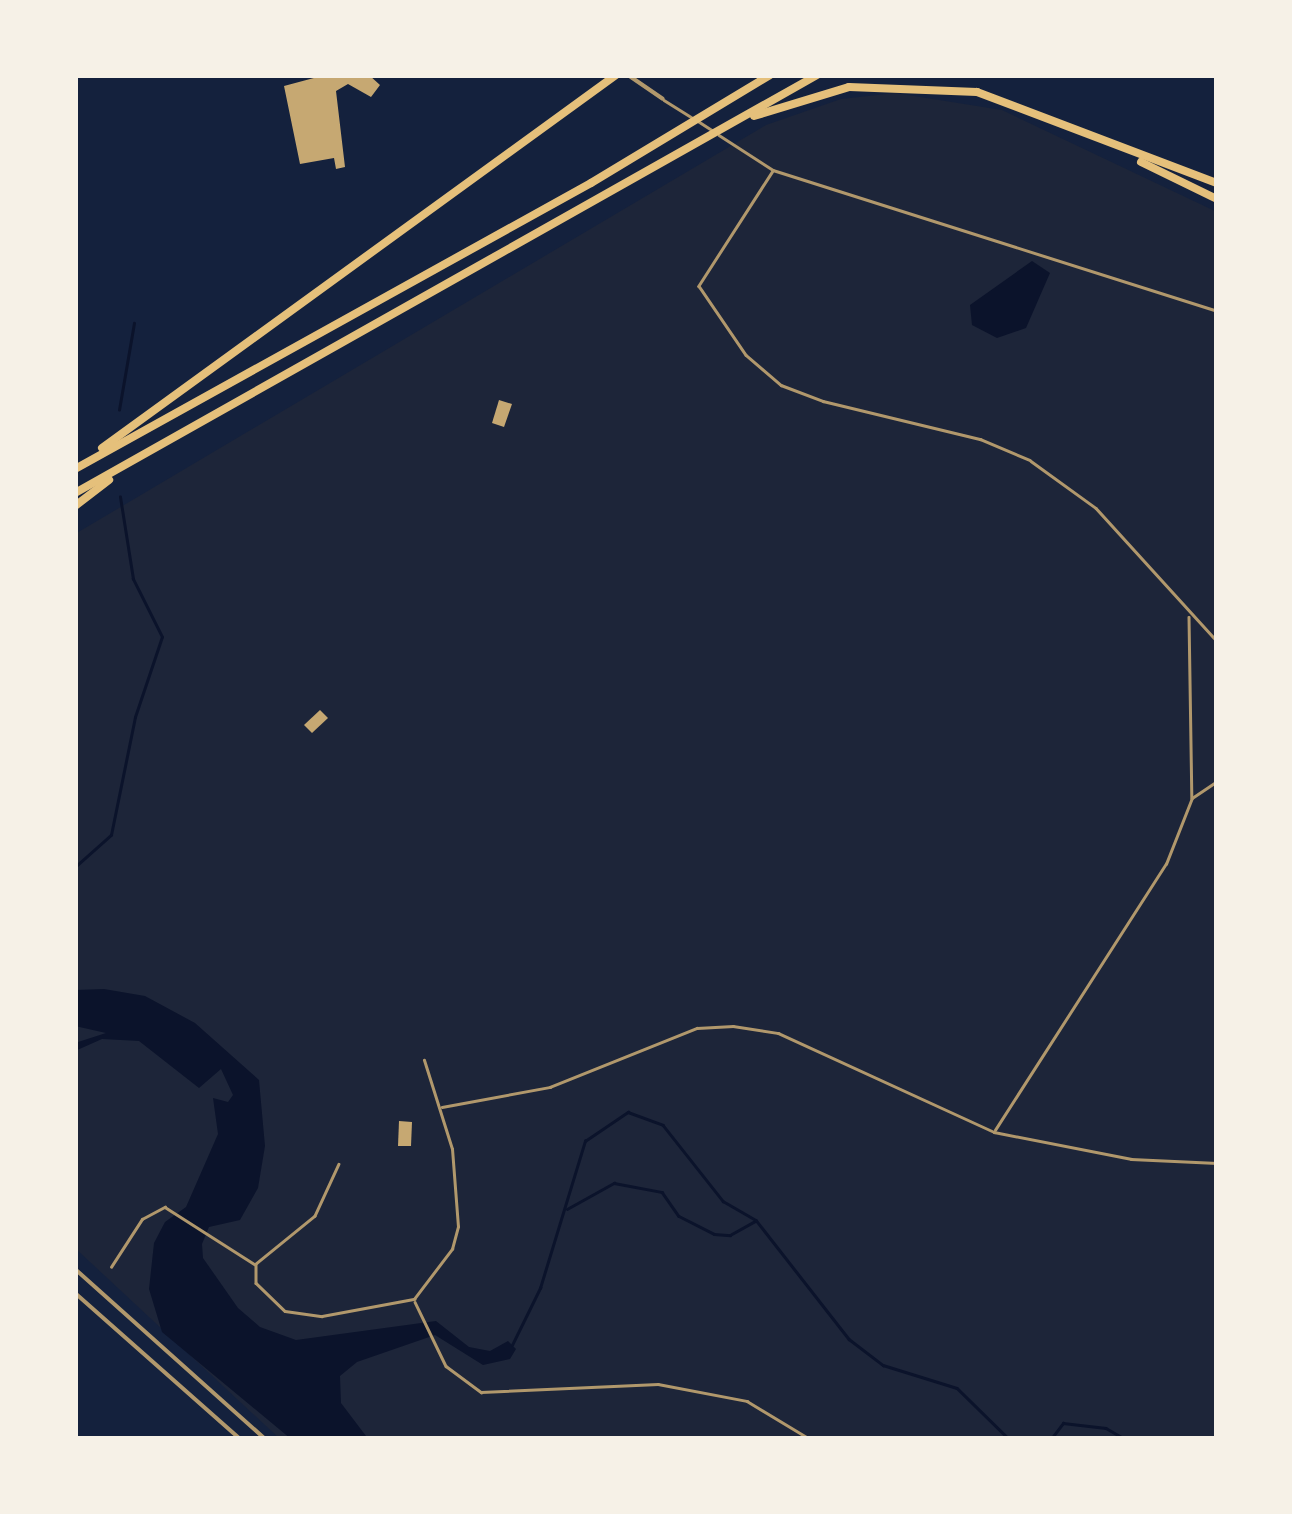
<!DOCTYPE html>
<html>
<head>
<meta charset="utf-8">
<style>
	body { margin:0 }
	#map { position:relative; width:1292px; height:1514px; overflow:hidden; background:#14213d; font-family:Karla,sans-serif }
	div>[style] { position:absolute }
	.green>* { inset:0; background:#1d2539 }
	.water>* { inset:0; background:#0b132b }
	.stream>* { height:2.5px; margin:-1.25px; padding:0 1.25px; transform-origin:1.25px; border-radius:1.25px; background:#0b132b }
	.building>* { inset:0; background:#c6a872 }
	.service>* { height:2.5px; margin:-1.25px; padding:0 1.25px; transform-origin:1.25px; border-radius:1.25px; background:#b1986c }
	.pedestrian>* { height:2.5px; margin:-1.25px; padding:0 1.25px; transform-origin:1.25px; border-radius:1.25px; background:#b1986c }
	.minor>* { height:4px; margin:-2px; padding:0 2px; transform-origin:2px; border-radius:2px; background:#b1986c }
	.motorway>* { height:8px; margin:-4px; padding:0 4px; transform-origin:4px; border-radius:4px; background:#e5c07b }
	span { translate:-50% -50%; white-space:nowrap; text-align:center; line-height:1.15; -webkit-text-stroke:8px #f6f1e7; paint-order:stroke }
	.frame { position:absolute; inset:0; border:78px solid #f6f1e7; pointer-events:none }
</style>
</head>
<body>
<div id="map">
	<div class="green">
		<div style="clip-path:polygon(895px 93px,1002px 110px,1217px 212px,1217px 1439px,280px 1439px,75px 1248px,75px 534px,766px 125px,841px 99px)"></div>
	</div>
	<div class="water">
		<div style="clip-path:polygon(1032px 261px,1050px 273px,1026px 328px,997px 338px,972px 325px,970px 305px)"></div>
		<div style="clip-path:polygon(104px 989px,145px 996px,195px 1023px,259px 1080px,265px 1146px,258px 1188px,240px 1220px,209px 1227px,202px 1244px,203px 1258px,238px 1308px,260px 1327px,296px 1340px,436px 1321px,469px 1347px,490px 1351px,508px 1341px,516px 1349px,510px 1359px,483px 1365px,435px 1335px,357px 1362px,340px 1376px,341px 1403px,366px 1436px,379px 1439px,291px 1439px,162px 1332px,149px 1289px,154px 1243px,165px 1222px,186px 1207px,218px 1134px,213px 1098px,228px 1102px,233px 1095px,221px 1069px,199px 1088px,139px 1041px,102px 1039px,75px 1051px,75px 1043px,106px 1033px,75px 1026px,75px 990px)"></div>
	</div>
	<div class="stream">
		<div style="left:119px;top:410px;width:88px;rotate:-80.2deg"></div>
		<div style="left:75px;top:867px;width:48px;rotate:-41.6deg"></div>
		<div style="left:111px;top:835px;width:120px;rotate:-78.5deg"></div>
		<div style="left:135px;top:717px;width:84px;rotate:-71.4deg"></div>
		<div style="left:162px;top:637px;width:65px;rotate:-116.6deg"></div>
		<div style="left:133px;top:579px;width:83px;rotate:-99deg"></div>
		<div style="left:567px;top:1209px;width:54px;rotate:-29deg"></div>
		<div style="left:614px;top:1183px;width:49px;rotate:10.6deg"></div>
		<div style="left:662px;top:1192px;width:29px;rotate:55deg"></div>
		<div style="left:679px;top:1216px;width:39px;rotate:27deg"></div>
		<div style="left:714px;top:1234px;width:16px;rotate:4deg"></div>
		<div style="left:730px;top:1235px;width:29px;rotate:-29deg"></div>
		<div style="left:512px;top:1345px;width:64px;rotate:-63.8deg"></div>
		<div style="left:540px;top:1288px;width:154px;rotate:-73deg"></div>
		<div style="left:585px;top:1141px;width:52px;rotate:-34deg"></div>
		<div style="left:628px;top:1112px;width:37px;rotate:20deg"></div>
		<div style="left:663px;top:1125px;width:97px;rotate:51.7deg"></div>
		<div style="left:723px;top:1201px;width:38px;rotate:30deg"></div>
		<div style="left:756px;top:1220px;width:151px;rotate:52deg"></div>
		<div style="left:849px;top:1339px;width:43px;rotate:37.4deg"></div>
		<div style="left:883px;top:1365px;width:77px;rotate:17.3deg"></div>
		<div style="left:957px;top:1388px;width:73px;rotate:44.4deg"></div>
		<div style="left:1051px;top:1439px;width:20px;rotate:-53deg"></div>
		<div style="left:1063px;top:1423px;width:43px;rotate:6.6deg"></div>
		<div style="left:1106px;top:1428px;width:22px;rotate:30deg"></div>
	</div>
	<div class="building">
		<div style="clip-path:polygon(325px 75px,369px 75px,380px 85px,371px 97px,348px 84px,336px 91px,345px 167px,336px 169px,334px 158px,300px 164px,284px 86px)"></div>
		<div style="clip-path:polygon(499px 400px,512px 404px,504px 427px,492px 423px)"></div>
		<div style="clip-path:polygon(320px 710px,328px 718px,312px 733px,304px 725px)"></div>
		<div style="clip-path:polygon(399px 1121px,412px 1122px,411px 1146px,398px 1146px)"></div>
	</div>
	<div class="service">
		<div style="left:773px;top:171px;width:137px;rotate:122.8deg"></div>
		<div style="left:699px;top:286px;width:83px;rotate:55.7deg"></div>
		<div style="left:746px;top:355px;width:46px;rotate:40.6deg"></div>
		<div style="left:781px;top:385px;width:45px;rotate:20.9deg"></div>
		<div style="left:823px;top:401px;width:162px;rotate:13.6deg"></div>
		<div style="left:980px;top:439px;width:54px;rotate:22.8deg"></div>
	</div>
	<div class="pedestrian">
		<div style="left:664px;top:100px;width:32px;rotate:32deg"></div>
		<div style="left:698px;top:121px;width:17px;rotate:33deg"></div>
		<div style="left:719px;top:135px;width:64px;rotate:32.9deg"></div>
		<div style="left:773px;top:170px;width:466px;rotate:17.6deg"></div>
		<div style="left:1031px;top:461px;width:80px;rotate:35.9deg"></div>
		<div style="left:1096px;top:508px;width:180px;rotate:47.7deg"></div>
		<div style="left:1189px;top:617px;width:181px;rotate:89.1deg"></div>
		<div style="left:442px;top:1107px;width:110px;rotate:-10.5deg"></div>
		<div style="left:550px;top:1087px;width:158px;rotate:-21.9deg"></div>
		<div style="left:697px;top:1028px;width:36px;rotate:-3deg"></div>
		<div style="left:733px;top:1026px;width:46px;rotate:8.8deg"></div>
		<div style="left:778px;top:1033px;width:238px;rotate:24.6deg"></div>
		<div style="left:994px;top:1132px;width:140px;rotate:11.1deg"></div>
		<div style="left:1131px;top:1159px;width:86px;rotate:2.7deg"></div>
		<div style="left:995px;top:1130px;width:316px;rotate:-57.3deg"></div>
		<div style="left:1166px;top:864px;width:71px;rotate:-68.5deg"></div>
		<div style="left:1192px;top:798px;width:30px;rotate:-34deg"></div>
		<div style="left:339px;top:1164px;width:57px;rotate:114.8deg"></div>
		<div style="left:315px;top:1216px;width:76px;rotate:140.9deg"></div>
		<div style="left:256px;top:1264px;width:19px;rotate:90deg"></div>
		<div style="left:256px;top:1283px;width:40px;rotate:44deg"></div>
		<div style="left:285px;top:1311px;width:37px;rotate:8deg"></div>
		<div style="left:322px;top:1316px;width:94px;rotate:-10.5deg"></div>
		<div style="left:414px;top:1299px;width:63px;rotate:-52.8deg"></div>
		<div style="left:452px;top:1249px;width:23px;rotate:-75deg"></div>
		<div style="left:458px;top:1227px;width:78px;rotate:-94.4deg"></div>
		<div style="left:452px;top:1149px;width:93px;rotate:-107.5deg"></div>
		<div style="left:111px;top:1267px;width:57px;rotate:-57.1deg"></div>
		<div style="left:142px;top:1219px;width:26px;rotate:-28deg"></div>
		<div style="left:165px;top:1207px;width:106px;rotate:32.6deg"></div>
		<div style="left:415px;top:1302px;width:71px;rotate:64.2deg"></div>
		<div style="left:446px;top:1366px;width:44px;rotate:36.6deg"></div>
		<div style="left:481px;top:1392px;width:177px;rotate:-2.6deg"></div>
		<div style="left:658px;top:1384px;width:91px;rotate:10.8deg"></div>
		<div style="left:747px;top:1401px;width:74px;rotate:31.1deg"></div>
	</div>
	<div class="minor">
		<div style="left:628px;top:75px;width:42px;rotate:34.4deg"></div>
		<div style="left:75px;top:1269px;width:255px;rotate:41.8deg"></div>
		<div style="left:75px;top:1293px;width:220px;rotate:41.5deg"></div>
	</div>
	<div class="motorway">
		<div style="left:754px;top:116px;width:99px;rotate:-17deg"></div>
		<div style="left:849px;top:87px;width:128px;rotate:2.2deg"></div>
		<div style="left:977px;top:92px;width:257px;rotate:20.8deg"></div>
		<div style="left:1141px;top:162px;width:85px;rotate:26deg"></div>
		<div style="left:102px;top:448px;width:635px;rotate:-35.97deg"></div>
		<div style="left:75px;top:469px;width:590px;rotate:-29deg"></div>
		<div style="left:591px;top:183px;width:209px;rotate:-31.1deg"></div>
		<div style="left:75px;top:493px;width:852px;rotate:-29.39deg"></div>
		<div style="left:75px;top:506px;width:43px;rotate:-37.4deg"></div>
	</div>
	<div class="frame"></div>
</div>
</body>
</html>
